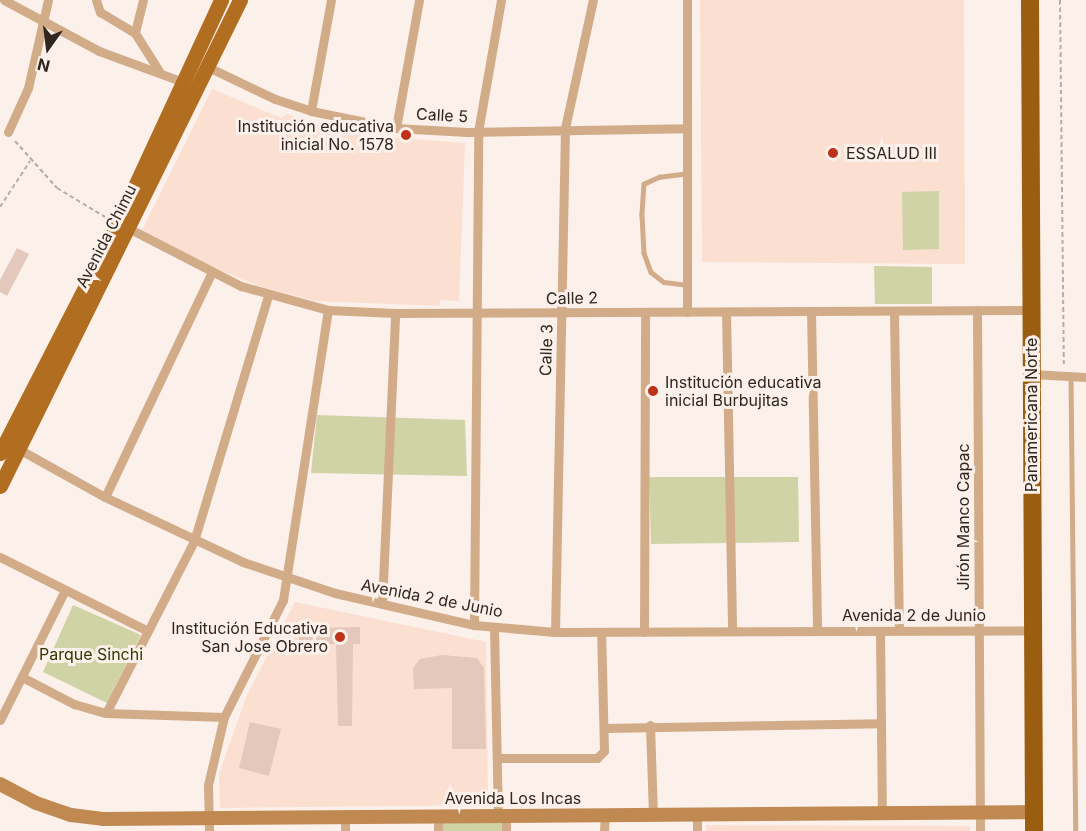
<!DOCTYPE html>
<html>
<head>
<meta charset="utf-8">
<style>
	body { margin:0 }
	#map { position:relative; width:1086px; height:831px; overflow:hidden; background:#fbf0ea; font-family:Inter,sans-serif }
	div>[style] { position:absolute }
	.built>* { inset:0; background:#fbdfd0 }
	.green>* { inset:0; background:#d0d3a6 }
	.building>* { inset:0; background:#e5c8bc }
	.path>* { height:2px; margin-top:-1px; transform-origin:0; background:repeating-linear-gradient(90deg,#b7ada7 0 4.5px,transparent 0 7.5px) }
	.lane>* { height:4.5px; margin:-2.25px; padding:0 2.25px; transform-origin:2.25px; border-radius:2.25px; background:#d2ac89 }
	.street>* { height:9px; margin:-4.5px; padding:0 4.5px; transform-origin:4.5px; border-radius:4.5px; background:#d2ac89 }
	.secondary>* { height:14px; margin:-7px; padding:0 7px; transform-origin:7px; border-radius:7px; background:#c08952 }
	.primary>* { height:15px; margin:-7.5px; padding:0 7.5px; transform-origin:7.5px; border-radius:7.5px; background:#b26e20 }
	.highway>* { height:18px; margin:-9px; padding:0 9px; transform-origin:9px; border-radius:9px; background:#9b5d0f }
	.dots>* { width:16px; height:16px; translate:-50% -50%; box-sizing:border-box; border:3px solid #fbf0ea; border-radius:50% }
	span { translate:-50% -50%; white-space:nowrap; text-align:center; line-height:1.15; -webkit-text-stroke:6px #fbf0ea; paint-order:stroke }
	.street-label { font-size:16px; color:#302620 }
	.poi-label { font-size:16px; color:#302620 }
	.right { translate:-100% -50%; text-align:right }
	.left { translate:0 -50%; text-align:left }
	.park-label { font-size:16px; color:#363702 }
	.north { position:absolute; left:18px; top:18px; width:60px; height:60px; -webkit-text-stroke:4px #fbf0ea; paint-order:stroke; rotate:194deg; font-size:16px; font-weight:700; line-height:24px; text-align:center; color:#302620 }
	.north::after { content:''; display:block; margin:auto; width:21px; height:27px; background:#302620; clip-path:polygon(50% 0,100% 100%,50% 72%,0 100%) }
</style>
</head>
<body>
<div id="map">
	<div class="built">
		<div style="clip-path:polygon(700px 0,964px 0,965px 264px,702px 262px)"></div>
		<div style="clip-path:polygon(212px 89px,281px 118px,287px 114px,344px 134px,465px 143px,459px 301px,440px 300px,440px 306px,315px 301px,259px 286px,205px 264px,142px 230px)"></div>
		<div style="clip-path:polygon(295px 602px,486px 642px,488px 805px,220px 808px,219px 774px,247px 695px)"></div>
		<div style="clip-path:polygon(706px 825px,970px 826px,970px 831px,706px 831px)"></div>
	</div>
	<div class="green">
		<div style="clip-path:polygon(939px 191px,939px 249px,903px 250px,902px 192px)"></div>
		<div style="clip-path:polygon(874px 266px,932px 267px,932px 304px,875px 304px)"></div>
		<div style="clip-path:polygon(317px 415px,465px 420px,467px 476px,311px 473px)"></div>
		<div style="clip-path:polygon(649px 477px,798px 477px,799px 542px,651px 544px)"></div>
		<div style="clip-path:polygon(73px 605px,141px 635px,107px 703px,43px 672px)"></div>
		<div style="clip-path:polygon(438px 815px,506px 816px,506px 831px,438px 831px)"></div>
	</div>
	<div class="building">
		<div style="clip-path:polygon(17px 248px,29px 254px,7px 296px,0 292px,0 280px)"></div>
		<div style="clip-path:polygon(360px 627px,360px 644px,353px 644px,352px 726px,338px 726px,336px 644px,299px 645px,299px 628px)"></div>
		<div style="clip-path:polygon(442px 655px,477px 658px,484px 668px,486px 749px,452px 749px,452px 688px,414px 689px,413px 668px,420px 659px)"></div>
		<div style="clip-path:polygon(250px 722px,281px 729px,269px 776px,239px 768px)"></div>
	</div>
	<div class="path">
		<div style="left:1060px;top:0;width:366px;rotate:89.4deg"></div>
		<div style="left:15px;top:141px;width:63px;rotate:48.2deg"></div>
		<div style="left:57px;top:188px;width:56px;rotate:31.1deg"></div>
		<div style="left:0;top:207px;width:55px;rotate:-56.9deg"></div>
	</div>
	<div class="lane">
		<div style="left:686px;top:174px;width:26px;rotate:173deg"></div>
		<div style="left:660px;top:177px;width:17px;rotate:156deg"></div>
		<div style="left:644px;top:184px;width:31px;rotate:94deg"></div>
		<div style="left:642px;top:215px;width:38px;rotate:87deg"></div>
		<div style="left:644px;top:253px;width:20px;rotate:70deg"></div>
		<div style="left:651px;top:272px;width:16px;rotate:38deg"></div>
		<div style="left:664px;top:282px;width:23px;rotate:7deg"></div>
		<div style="left:1071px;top:376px;width:455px;rotate:89.4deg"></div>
	</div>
	<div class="street">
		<div style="left:4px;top:0;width:108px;rotate:28.2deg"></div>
		<div style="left:99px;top:51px;width:93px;rotate:20.2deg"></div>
		<div style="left:96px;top:0;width:13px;rotate:72deg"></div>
		<div style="left:100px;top:12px;width:41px;rotate:31deg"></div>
		<div style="left:143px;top:0;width:34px;rotate:104deg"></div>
		<div style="left:135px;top:33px;width:45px;rotate:57.7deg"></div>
		<div style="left:687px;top:0;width:312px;rotate:90deg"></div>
		<div style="left:208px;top:67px;width:74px;rotate:25.5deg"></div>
		<div style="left:275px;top:99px;width:38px;rotate:18deg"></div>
		<div style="left:311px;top:111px;width:87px;rotate:11.3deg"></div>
		<div style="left:396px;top:128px;width:71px;rotate:3.2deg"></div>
		<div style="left:467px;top:132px;width:219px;rotate:-1deg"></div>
		<div style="left:311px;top:111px;width:113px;rotate:-79.8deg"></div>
		<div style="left:396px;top:128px;width:130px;rotate:-79.8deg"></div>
		<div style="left:8px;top:132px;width:48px;rotate:-65.6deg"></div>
		<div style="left:28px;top:88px;width:90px;rotate:-77.2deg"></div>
		<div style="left:130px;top:229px;width:125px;rotate:27.2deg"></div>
		<div style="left:241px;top:286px;width:90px;rotate:15.4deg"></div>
		<div style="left:328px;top:310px;width:67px;rotate:2.6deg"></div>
		<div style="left:395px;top:313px;width:636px;rotate:-0.27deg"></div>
		<div style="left:977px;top:310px;width:521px;rotate:89.67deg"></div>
		<div style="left:811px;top:311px;width:319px;rotate:88.9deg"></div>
		<div style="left:726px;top:312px;width:319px;rotate:88.9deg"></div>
		<div style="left:894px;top:313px;width:317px;rotate:89.1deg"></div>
		<div style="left:1031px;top:374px;width:55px;rotate:3.1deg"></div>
		<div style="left:15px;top:447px;width:103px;rotate:29.1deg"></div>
		<div style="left:105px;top:497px;width:153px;rotate:25.2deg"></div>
		<div style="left:243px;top:562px;width:97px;rotate:18.6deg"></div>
		<div style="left:335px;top:593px;width:143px;rotate:13deg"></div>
		<div style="left:474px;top:625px;width:81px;rotate:4.9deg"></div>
		<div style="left:555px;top:632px;width:476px;rotate:-0.2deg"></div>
		<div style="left:105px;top:497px;width:249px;rotate:-64.6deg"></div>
		<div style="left:0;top:557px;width:165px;rotate:26.6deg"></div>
		<div style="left:382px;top:604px;width:291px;rotate:-87.4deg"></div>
		<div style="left:474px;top:625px;width:493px;rotate:-89.5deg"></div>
		<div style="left:478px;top:132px;width:134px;rotate:-80.1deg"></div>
		<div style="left:494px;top:628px;width:187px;rotate:88.8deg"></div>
		<div style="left:880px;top:631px;width:182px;rotate:89.4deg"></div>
		<div style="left:555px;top:632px;width:504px;rotate:-88.86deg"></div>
		<div style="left:565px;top:128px;width:131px;rotate:-77.7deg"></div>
		<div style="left:644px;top:632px;width:320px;rotate:-89.8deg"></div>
		<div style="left:22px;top:677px;width:59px;rotate:27.4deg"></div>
		<div style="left:74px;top:704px;width:33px;rotate:16deg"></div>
		<div style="left:106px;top:713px;width:118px;rotate:1.9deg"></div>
		<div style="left:106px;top:713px;width:193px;rotate:-62.9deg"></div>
		<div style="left:194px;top:541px;width:256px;rotate:-73.2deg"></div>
		<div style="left:0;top:720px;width:145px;rotate:-63.4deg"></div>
		<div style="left:650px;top:725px;width:89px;rotate:88.1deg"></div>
		<div style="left:604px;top:728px;width:276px;rotate:-1deg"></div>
		<div style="left:498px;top:758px;width:99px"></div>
		<div style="left:597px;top:758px;width:10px;rotate:-45deg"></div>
		<div style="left:604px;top:751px;width:119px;rotate:-91.4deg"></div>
		<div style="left:697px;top:814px;width:17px;rotate:90deg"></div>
		<div style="left:438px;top:815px;width:16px;rotate:90deg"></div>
		<div style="left:506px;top:816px;width:15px;rotate:90deg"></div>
		<div style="left:209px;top:831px;width:46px;rotate:-91.2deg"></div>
		<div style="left:208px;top:785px;width:70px;rotate:-76.8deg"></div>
		<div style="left:224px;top:717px;width:131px;rotate:-63.2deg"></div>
		<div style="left:283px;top:600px;width:293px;rotate:-81.2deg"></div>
		<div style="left:345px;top:831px;width:12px;rotate:-90deg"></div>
		<div style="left:604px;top:831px;width:17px;rotate:-87deg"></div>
	</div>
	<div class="secondary">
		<div style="left:0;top:784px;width:41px;rotate:27.8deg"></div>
		<div style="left:36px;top:803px;width:37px;rotate:19deg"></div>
		<div style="left:71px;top:815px;width:32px;rotate:7deg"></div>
		<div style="left:103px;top:819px;width:930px;rotate:-0.43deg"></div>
	</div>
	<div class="primary">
		<div style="left:0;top:453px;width:259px;rotate:-62.8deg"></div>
		<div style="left:118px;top:223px;width:246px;rotate:-65.2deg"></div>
		<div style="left:0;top:486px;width:542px;rotate:-63.72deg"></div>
	</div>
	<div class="highway">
		<div style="left:1030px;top:0;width:831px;rotate:89.72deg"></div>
	</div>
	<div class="dots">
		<div style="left:406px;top:135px;background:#bd3218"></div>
		<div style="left:833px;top:153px;background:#bd3218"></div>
		<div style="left:653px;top:391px;background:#bd3218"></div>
		<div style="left:340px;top:637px;background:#bd3218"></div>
	</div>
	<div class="street-label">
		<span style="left:442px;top:115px;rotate:3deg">Calle 5</span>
		<span style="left:106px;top:236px;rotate:-63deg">Avenida Chimu</span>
		<span style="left:572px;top:298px;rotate:-1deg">Calle 2</span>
		<span style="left:546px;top:350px;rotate:-88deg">Calle 3</span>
		<span style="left:1031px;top:415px;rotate:-90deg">Panamericana Norte</span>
		<span style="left:963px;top:517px;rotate:-90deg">Jirón Manco Capac</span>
		<span style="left:432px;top:598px;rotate:11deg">Avenida 2 de Junio</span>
		<span style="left:914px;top:615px">Avenida 2 de Junio</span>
		<span style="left:513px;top:798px">Avenida Los Incas</span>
	</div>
	<div class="poi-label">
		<span class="right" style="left:394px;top:135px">Institución educativa<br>inicial No. 1578</span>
		<span class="left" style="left:846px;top:153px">ESSALUD III</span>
		<span class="left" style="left:665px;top:391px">Institución educativa<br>inicial Burbujitas</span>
		<span class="right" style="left:328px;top:637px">Institución Educativa<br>San Jose Obrero</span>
	</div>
	<div class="park-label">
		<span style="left:91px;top:654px">Parque Sinchi</span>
	</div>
	<div class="north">N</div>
</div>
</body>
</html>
